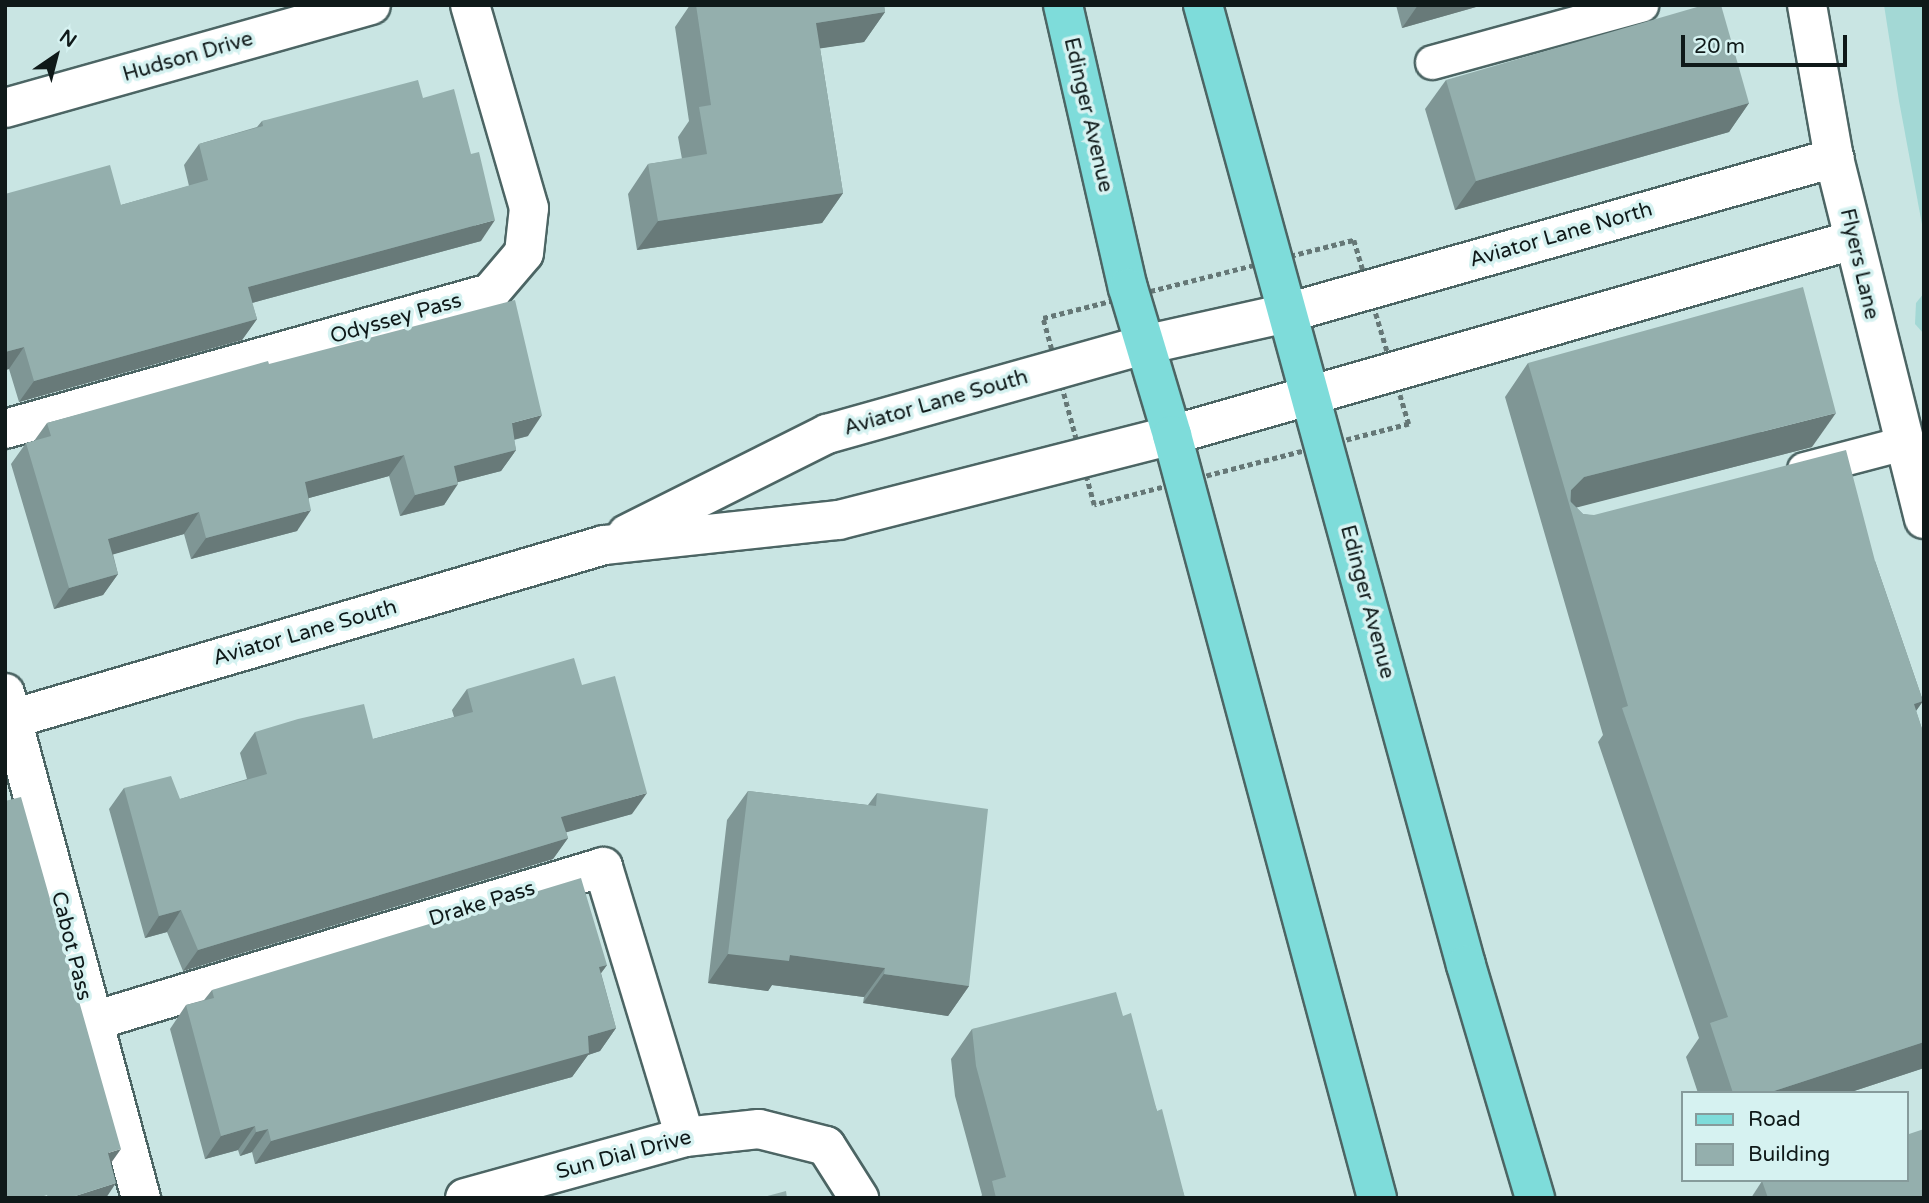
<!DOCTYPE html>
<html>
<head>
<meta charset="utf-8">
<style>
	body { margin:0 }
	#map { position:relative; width:1929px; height:1203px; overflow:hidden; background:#c9e5e3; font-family:"Varela Round",sans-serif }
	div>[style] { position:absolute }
	.green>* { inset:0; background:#a3d8d5 }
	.path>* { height:4.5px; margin-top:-2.25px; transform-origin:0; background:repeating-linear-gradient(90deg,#657776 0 5px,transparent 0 8.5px) }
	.roads { filter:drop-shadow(2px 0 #4c6564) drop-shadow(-2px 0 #4c6564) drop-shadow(0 2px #4c6564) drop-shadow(0 -2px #4c6564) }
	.lane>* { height:33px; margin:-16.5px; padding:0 16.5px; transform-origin:16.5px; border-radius:16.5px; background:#fff }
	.street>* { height:38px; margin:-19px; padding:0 19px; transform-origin:19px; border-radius:19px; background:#fff }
	.primary>* { height:38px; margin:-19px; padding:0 19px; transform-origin:19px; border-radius:19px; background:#7edcda }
	.wall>* { inset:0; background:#7f9695 }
	.shaded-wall>* { inset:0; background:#687a79 }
	.building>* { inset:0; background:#94afad }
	span { translate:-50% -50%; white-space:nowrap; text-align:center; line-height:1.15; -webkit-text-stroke:7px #d6f2f1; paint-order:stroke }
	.street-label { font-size:21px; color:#0f1919 }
	.frame { position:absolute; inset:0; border:7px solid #0f1919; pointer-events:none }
	.legend { position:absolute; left:1681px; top:1091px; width:228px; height:91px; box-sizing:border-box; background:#d6f2f1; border:2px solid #869b9b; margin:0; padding:9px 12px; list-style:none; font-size:21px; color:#0f1919 }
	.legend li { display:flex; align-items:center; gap:14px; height:35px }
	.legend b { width:35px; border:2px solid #869b9b }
	.north { position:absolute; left:21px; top:21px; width:70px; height:70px; -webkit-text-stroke:5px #d6f2f1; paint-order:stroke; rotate:35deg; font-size:19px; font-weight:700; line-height:28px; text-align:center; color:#0f1919 }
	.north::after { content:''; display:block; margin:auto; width:24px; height:32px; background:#0f1919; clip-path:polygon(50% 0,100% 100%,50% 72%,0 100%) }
	.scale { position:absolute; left:1681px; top:35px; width:166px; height:32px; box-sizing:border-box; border:4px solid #0f1919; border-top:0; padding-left:9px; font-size:21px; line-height:24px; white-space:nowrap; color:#0f1919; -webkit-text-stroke:5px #d6f2f1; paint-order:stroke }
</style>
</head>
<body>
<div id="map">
	<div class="green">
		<div style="clip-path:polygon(1884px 5px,1924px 5px,1924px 235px,1899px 101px)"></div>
		<div style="clip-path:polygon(1924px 293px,1924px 334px,1915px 324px,1916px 303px)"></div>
	</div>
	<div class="path">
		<div style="left:1354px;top:240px;width:192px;rotate:73.4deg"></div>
		<div style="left:1409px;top:424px;width:325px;rotate:165.6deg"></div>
		<div style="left:1094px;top:505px;width:194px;rotate:-105.3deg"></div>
		<div style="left:1043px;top:318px;width:321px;rotate:-14.1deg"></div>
	</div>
	<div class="roads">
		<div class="lane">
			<div style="left:1432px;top:62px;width:217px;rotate:-15.3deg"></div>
			<div style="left:1804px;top:469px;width:102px;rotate:-14.7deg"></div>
		</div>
		<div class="street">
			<div style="left:1807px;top:5px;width:155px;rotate:80deg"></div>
			<div style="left:1834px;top:158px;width:372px;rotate:76deg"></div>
			<div style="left:5px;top:108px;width:380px;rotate:-15.7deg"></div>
			<div style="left:5px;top:429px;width:504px;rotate:-15.66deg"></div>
			<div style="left:490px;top:293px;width:52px;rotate:-49.6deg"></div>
			<div style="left:524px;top:253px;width:45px;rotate:-83.7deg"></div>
			<div style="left:529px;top:208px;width:211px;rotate:-106.2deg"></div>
			<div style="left:627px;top:534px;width:224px;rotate:-26.6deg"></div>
			<div style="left:827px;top:434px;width:329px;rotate:-15.7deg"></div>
			<div style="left:1144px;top:345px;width:147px;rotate:-12.6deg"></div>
			<div style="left:1287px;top:313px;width:569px;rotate:-15.82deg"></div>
			<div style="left:5px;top:693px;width:523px;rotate:74.93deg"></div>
			<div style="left:5px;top:721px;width:624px;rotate:-16.37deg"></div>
			<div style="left:604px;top:545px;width:236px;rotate:-6.1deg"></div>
			<div style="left:839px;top:520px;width:344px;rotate:-14.3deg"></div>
			<div style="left:1172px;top:435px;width:708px;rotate:-15.98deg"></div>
			<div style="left:90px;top:1022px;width:536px;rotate:-16.81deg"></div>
			<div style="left:603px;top:867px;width:282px;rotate:73.1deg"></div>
			<div style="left:465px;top:1198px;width:228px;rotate:-15.5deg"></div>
			<div style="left:685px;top:1137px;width:74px;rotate:-6.2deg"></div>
			<div style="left:759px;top:1129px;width:69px;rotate:14.2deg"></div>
			<div style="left:826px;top:1146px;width:62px;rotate:57.6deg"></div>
		</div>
		<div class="primary">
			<div style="left:1063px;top:5px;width:290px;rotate:77.1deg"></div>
			<div style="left:1128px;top:288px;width:153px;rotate:73.3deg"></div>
			<div style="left:1172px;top:435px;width:790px;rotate:74.96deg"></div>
			<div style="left:1203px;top:5px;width:995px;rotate:74.68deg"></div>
			<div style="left:1466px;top:965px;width:243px;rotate:73.5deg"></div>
		</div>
	</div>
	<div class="wall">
		<div style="clip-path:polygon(690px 5px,884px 5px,885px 12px,864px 42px,820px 48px,843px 193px,822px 223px,637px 250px,628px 194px,648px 164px,682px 159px,678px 137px,689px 121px,675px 27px)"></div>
		<div style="clip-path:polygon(1396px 5px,1483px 5px,1402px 28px)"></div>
		<div style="clip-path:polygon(1446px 80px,1749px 103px,1729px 132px,1455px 210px,1425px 109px)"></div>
		<div style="clip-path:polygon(423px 98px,481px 241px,252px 303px,257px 319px,242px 340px,19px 402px,9px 369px,5px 370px,5px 194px,121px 205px,189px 186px,184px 165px,199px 144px,257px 127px,262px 121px)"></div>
		<div style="clip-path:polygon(1528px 363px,1812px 447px,1576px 507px,1583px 514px,1875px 561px,1923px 701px,1916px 711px,1924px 735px,1924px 1068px,1848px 1093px,1698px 1093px,1686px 1057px,1699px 1038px,1598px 742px,1603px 735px,1505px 397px)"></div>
		<div style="clip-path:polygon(269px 364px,528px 436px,514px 440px,516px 450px,501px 471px,458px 482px,444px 505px,400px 516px,389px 476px,309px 498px,297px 531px,191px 559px,184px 534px,113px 554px,118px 574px,103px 595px,54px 609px,11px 464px,26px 443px,34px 441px,47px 423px)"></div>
		<div style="clip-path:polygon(582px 685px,632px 814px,566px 832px,568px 838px,553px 859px,183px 971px,167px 932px,145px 938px,109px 809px,124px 788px,180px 799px,247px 779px,240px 753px,255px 732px,373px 739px,454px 717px,452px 710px,467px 689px)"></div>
		<div style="clip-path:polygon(748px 791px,868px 805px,877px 793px,969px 986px,948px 1016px,863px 1003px,864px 997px,772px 985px,768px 991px,708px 983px,727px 820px)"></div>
		<div style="clip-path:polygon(607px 965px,601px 973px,616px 1028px,600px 1051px,588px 1055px,572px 1077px,255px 1164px,252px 1152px,240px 1156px,238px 1150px,205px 1159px,170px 1029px,186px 1005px,204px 1000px,212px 990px)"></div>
		<div style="clip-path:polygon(1123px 1016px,1157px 1111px,1185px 1198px,980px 1198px,982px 1195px,955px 1096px,951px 1059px,972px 1029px)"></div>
		<div style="clip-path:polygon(1762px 1181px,1924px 1198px,1751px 1198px)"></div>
	</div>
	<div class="shaded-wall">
		<div style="clip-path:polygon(1418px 5px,1483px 5px,1402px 28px)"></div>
		<div style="clip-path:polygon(885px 12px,864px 42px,796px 52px,816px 23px)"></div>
		<div style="clip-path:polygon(1749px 103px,1729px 132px,1455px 210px,1476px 181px)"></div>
		<div style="clip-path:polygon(843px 193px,822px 223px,637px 250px,658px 221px)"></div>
		<div style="clip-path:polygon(495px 220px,481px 241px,233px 308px,248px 287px)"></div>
		<div style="clip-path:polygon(257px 319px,242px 340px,19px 402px,34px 381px)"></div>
		<div style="clip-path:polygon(24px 347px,9px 369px,5px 370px,5px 352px)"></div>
		<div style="clip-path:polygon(1836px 413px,1812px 447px,1571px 509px,1571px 490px,1584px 477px)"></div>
		<div style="clip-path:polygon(542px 415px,528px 436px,497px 444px,512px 423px)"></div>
		<div style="clip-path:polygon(516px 450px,501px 471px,439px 487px,454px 466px)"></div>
		<div style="clip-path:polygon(404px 455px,389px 476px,291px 503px,305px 482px)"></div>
		<div style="clip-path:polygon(458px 484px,444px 505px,400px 516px,415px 495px)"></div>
		<div style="clip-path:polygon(311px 510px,297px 531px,191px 559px,206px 538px)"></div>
		<div style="clip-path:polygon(199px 512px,184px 534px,94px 560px,108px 539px)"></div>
		<div style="clip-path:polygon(118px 574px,103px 595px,54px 609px,69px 588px)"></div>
		<div style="clip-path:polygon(1923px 701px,1899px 735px,1914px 704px)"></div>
		<div style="clip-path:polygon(647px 793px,632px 814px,546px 838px,561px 817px)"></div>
		<div style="clip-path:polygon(568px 838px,553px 859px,183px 971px,198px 950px)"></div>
		<div style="clip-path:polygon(181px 910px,167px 932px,145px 938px,159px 916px)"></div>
		<div style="clip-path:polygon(728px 954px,790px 955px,885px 968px,864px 997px,772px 985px,768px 991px,708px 983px)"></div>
		<div style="clip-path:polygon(607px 965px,590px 988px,599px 967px)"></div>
		<div style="clip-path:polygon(884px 974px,969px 986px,948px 1016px,863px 1003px)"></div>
		<div style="clip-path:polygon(616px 1028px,600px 1051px,588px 1055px,572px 1077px,255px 1164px,271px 1141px,588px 1036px)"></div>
		<div style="clip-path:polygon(1924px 1042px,1924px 1068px,1848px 1093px,1768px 1093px)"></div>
		<div style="clip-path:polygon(255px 1126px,238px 1150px,205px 1159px,221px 1136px)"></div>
		<div style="clip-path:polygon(268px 1129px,252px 1152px,240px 1156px,256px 1132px)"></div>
		<div style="clip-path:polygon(121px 1149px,106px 1170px,108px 1153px)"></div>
		<div style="clip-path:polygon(116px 1183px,106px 1198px,69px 1198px)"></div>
	</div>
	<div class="building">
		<div style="clip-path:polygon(696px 5px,884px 5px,885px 12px,816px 23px,843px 193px,658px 221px,648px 164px,707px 154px,699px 107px,711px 105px)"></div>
		<div style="clip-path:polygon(1704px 5px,1721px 5px,1749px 103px,1476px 181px,1446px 80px)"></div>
		<div style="clip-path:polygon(418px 80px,423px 98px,454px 89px,471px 154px,479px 152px,495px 220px,248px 287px,257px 319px,34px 381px,24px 347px,5px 352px,5px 194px,110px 165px,121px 205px,208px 180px,199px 144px,263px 126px,262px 121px)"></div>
		<div style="clip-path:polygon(1803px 287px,1836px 413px,1584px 477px,1571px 490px,1570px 501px,1583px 514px,1594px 515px,1846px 450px,1875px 561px,1923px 701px,1914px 704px,1924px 735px,1924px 1042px,1768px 1093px,1733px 1093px,1710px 1023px,1728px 1017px,1622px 708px,1628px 706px,1528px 363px)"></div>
		<div style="clip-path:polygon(515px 300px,542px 415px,512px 423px,516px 450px,454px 466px,458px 484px,415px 495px,404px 455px,305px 482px,311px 510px,206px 538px,199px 512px,108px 539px,118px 574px,69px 588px,26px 443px,51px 436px,47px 423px,268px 361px,269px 364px)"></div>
		<div style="clip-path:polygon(574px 658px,582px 685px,615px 676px,647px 793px,561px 817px,568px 838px,198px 950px,181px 910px,159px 916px,124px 788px,171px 776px,180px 799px,267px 774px,255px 732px,298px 719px,364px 704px,373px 739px,473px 712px,467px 689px)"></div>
		<div style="clip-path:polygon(748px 791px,876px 806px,877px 793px,988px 809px,969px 986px,884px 974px,885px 968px,790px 955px,789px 961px,728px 954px)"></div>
		<div style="clip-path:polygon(21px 797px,121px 1149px,108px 1153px,116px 1183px,69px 1198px,48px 1198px,47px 1195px,38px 1198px,5px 1198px,5px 801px)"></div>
		<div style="clip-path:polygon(581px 878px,607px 965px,599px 967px,616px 1028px,588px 1036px,589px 1053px,271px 1141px,268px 1129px,256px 1132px,255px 1126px,221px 1136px,186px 1005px,214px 998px,212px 990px)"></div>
		<div style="clip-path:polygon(1116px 992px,1123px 1016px,1131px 1013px,1157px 1111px,1162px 1109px,1185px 1198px,996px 1198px,992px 1181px,1006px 1177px,976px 1066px,972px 1029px)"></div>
		<div style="clip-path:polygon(1924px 1129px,1924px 1198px,1768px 1198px,1762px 1181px,1765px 1180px,1906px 1180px,1906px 1135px)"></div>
		<div style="clip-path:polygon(786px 1191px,787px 1198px,760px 1198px)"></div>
	</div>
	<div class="street-label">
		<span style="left:188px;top:57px;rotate:-16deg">Hudson Drive</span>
		<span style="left:1088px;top:115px;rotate:77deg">Edinger Avenue</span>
		<span style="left:1561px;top:235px;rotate:-16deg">Aviator Lane North</span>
		<span style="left:1859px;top:264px;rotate:77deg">Flyers Lane</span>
		<span style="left:396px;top:319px;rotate:-16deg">Odyssey Pass</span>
		<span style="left:936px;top:403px;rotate:-16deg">Aviator Lane South</span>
		<span style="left:1367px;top:602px;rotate:75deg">Edinger Avenue</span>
		<span style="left:305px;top:633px;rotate:-16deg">Aviator Lane South</span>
		<span style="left:482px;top:904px;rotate:-17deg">Drake Pass</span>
		<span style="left:71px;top:946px;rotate:76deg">Cabot Pass</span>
		<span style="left:624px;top:1155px;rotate:-15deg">Sun Dial Drive</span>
	</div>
	<div class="frame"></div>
	<ul class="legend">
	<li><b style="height:9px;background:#7edcda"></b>Road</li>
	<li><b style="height:19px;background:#94afad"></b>Building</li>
	</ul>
	<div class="north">N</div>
	<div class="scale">20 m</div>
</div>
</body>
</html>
